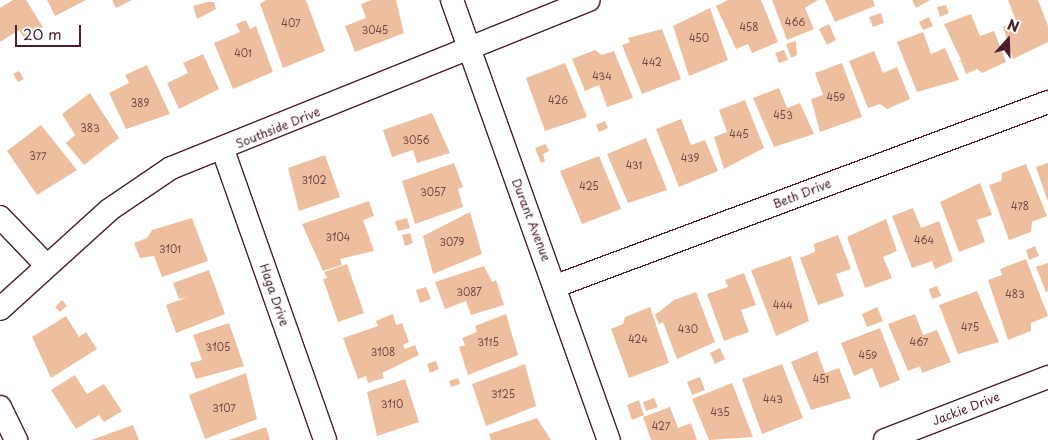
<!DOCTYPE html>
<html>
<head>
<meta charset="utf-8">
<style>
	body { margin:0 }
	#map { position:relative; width:1048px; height:440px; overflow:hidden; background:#fff; font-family:"Playpen Sans",sans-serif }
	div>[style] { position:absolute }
	.building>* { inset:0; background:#eebf9e }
	.roads { filter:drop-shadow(1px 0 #4a1f2b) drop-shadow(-1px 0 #4a1f2b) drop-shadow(0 1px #4a1f2b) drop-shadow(0 -1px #4a1f2b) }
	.minor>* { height:22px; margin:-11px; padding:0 11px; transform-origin:11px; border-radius:11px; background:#fff }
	span { translate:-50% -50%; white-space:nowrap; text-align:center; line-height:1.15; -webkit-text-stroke:4.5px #fff; paint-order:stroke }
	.number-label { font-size:10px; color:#734748 }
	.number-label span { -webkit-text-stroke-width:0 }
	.street-label { font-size:12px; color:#4a1f2b }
	.north { position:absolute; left:983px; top:15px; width:50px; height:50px; -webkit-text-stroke:4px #fff; paint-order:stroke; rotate:20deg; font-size:14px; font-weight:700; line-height:20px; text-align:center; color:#4a1f2b }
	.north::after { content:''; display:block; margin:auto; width:18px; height:22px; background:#4a1f2b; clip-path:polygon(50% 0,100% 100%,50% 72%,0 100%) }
	.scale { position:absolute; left:15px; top:25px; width:66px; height:22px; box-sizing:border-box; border:2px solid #4a1f2b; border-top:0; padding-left:6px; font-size:15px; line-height:18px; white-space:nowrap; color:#4a1f2b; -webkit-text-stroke:4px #fff; paint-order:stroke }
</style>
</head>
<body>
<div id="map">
	<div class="building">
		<div style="clip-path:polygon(13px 0,26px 0,43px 27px,25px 39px,19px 30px,0 42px,0 8px)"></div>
		<div style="clip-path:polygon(47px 0,86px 0,55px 16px)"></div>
		<div style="clip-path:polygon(112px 0,132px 0,116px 8px)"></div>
		<div style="clip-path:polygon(266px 0,306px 0,325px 51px,283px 68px,260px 4px)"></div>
		<div style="clip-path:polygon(372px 0,396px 0,404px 33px,355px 52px,345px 26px,366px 18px,361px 4px)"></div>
		<div style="clip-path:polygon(728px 0,761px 0,778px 42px,752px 53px,748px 44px,736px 49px,716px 6px)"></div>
		<div style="clip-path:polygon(772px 0,818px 0,805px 8px,814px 29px,787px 40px)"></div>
		<div style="clip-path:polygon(825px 0,873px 0,875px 6px,835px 22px)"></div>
		<div style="clip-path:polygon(912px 0,930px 0,916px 8px)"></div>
		<div style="clip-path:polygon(1008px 0,1038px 0,1048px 26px,1048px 42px,1013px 59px,1003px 27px,1016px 21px)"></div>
		<div style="clip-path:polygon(207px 2px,214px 2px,216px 9px,197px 19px,193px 6px)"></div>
		<div style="clip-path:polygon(946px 5px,949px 13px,940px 17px,937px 7px)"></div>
		<div style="clip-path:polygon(710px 8px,728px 60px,689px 76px,673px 26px)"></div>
		<div style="clip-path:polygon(881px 13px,884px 23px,873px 27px,869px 17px)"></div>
		<div style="clip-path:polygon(971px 14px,980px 36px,994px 31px,1006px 62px,982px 73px,977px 69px,966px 74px,961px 61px,957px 62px,961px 60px,944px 24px)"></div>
		<div style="clip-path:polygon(929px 17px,933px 26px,923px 30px,919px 22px)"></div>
		<div style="clip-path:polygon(246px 20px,250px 29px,256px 26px,273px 72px,233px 89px,214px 43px,240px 32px,236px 24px)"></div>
		<div style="clip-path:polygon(829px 24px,836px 40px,827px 45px,819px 29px)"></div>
		<div style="clip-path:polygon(662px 29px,681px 79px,642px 94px,622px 45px,630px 42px,628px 38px)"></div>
		<div style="clip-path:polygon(923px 32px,931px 54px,945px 48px,959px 80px,917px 92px,897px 42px)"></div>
		<div style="clip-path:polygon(796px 41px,797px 55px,791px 58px,786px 44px)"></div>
		<div style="clip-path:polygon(595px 50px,602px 55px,614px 51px,633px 98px,607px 107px,599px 85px,585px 91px,572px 59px)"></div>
		<div style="clip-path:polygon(784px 50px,788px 60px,779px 63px,775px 53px)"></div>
		<div style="clip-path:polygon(874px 51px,883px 73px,897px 67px,910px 99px,887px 109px,880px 104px,868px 108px,849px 61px)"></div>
		<div style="clip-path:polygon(203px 54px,219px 89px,179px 109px,167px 83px,188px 73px,183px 63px)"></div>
		<div style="clip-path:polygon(565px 63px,587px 117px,545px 131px,526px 78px)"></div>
		<div style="clip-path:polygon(842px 63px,862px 117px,820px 132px,811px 99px,823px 95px,815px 73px)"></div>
		<div style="clip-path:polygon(147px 65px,170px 114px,126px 129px,109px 93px,129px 83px,125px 75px)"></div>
		<div style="clip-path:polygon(19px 71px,24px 79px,18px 82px,13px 74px)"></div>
		<div style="clip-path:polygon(779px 88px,787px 108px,800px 103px,814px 134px,774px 147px,753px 98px)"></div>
		<div style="clip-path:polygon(90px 93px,119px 138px,84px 165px,66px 143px,75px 135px,62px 114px)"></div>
		<div style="clip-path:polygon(745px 100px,764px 148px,724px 169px,714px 137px,727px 132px,719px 110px)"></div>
		<div style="clip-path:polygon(432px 113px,450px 153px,417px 163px,413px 150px,392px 157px,383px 130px)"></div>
		<div style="clip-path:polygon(681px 119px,691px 145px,705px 140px,718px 171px,679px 187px,656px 129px)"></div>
		<div style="clip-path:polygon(605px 121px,608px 128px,599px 132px,596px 125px)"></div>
		<div style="clip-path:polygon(41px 125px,77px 170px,37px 195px,7px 151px)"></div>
		<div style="clip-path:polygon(646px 138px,667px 190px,628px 203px,607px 154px)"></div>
		<div style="clip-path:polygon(546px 144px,549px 151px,543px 154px,545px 161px,541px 163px,535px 148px)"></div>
		<div style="clip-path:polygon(325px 155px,340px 197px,299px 211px,288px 168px)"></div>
		<div style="clip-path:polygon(599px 156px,621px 209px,582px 224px,560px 171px)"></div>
		<div style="clip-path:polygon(454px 163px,463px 187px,458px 189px,463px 207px,415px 224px,402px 181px)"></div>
		<div style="clip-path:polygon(1048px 163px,1048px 202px,1036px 167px)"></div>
		<div style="clip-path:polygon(1026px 164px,1047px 216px,1032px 222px,1031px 232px,1009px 240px,989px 185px,1001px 181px,1002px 173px)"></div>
		<div style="clip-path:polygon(980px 183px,992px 215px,977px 220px,985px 242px,959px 252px,940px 202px)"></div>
		<div style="clip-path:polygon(369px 201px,374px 216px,363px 220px,374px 251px,340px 259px,342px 265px,323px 271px,302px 224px)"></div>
		<div style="clip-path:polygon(913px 208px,921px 228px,939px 221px,953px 261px,935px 269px,932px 261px,912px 268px,892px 216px)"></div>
		<div style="clip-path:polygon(470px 212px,482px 254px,433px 274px,423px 236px)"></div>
		<div style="clip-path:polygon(192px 218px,208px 261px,162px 277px,154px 256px,140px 258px,134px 243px,147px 238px,152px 230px)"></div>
		<div style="clip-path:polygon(407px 218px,410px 228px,398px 231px,395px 221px)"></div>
		<div style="clip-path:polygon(886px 219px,897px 251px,883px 257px,892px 278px,865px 288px,847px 237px)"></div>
		<div style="clip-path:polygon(410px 233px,413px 243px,405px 246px,402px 235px)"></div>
		<div style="clip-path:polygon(838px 235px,851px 269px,836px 274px,844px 296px,818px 305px,800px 258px,815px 252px,814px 244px)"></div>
		<div style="clip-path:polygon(1035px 246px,1039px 256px,1029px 260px,1026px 250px)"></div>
		<div style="clip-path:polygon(791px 256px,809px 321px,776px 336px,751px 270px)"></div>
		<div style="clip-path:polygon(1026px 259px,1048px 316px,1031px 323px,1031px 331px,1008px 340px,988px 280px,1002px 275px,1000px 269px)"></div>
		<div style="clip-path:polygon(1048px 263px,1048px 291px,1046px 292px,1036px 267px)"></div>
		<div style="clip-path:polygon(347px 264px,364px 313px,338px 322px,323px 279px,327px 278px,324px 272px)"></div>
		<div style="clip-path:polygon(484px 266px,492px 282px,496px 280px,504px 305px,471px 315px,466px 301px,445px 309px,435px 282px)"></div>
		<div style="clip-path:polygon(209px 270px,225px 314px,176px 333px,166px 305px,188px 297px,179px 299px,173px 283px)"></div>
		<div style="clip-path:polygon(744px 273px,756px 305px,741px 310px,749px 332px,724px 341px,707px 294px,728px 287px,725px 280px)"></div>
		<div style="clip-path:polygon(937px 286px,941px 296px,932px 299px,929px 289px)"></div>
		<div style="clip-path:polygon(426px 287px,431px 299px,420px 303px,416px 290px)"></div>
		<div style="clip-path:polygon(977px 291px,999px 342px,958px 354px,939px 305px)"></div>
		<div style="clip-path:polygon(696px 292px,715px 342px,677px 359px,663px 322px,659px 324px,655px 315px,674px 300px)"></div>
		<div style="clip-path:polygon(62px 300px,67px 306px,60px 312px,55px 307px)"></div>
		<div style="clip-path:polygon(650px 307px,669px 363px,629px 378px,611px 329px,623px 324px,625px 317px)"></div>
		<div style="clip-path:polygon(877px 307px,883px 321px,867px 327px,862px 314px)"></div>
		<div style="clip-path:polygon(393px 314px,396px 325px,402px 323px,409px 342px,403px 345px,405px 349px,415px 345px,419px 355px,382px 373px,384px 378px,368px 383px,366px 376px,358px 379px,343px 338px,378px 326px,376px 321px)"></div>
		<div style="clip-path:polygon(506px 314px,518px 355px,468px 375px,459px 347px,465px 345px,462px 338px,477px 332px,475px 326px)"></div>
		<div style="clip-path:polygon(915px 314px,923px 335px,937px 330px,951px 362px,922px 373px,920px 366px,908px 371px,888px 324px)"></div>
		<div style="clip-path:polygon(66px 316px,79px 337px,86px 332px,97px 349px,51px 378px,32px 337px)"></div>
		<div style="clip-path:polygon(229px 323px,244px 366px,196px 379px,190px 363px,202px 360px,193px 335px)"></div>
		<div style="clip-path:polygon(880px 328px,900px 380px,880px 388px,872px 368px,854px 376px,841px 343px)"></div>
		<div style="clip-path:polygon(720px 348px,725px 359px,715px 364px,710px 353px)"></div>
		<div style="clip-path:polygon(817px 351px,825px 373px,839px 368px,851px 398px,811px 410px,791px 362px)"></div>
		<div style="clip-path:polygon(436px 361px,439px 369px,430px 373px,427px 364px)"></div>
		<div style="clip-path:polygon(525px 364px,536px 406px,486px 426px,472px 384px)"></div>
		<div style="clip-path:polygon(782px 364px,803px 418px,762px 434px,742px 379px)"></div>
		<div style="clip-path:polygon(246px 373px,257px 419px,205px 439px,189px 395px)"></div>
		<div style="clip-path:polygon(75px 375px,87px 394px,104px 384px,122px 411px,104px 422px,99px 415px,76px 429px,51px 390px)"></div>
		<div style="clip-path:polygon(700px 377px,705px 390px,692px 395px,687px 382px)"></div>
		<div style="clip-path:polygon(458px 378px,460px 384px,451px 387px,449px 381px)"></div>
		<div style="clip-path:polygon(405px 379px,419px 422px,377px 436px,367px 392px)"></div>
		<div style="clip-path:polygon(732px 383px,753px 437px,709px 440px,692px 399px)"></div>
		<div style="clip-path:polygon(654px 398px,658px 407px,646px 411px,643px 402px)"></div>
		<div style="clip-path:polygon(639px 400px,644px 415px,632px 420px,627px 405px)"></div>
		<div style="clip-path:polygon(670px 407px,678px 428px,691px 423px,697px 440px,651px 440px,643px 417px)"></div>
		<div style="clip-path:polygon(537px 418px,551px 440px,491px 440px,489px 434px)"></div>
		<div style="clip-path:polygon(133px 425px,139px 440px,91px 440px)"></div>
		<div style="clip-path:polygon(266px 427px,270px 440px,229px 440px)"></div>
	</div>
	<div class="roads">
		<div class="minor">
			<div style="left:452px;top:0;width:467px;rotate:70.4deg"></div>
			<div style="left:223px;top:150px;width:307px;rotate:70.6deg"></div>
			<div style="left:0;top:217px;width:65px;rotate:46.2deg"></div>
			<div style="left:556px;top:286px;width:525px;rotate:-20.5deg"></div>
			<div style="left:0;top:309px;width:147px;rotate:-42.2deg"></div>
			<div style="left:109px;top:210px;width:75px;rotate:-34.1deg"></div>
			<div style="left:171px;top:168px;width:450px;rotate:-21.9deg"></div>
			<div style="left:0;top:407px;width:37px;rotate:64deg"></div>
			<div style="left:885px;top:440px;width:175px;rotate:-21.1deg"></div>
		</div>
	</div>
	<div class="number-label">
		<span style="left:795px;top:22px">466</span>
		<span style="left:291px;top:23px">407</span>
		<span style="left:749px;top:27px">458</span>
		<span style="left:375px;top:30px">3045</span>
		<span style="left:699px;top:38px">450</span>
		<span style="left:243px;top:53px">401</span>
		<span style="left:652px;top:62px">442</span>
		<span style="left:602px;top:76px">434</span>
		<span style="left:836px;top:97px">459</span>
		<span style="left:558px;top:100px">426</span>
		<span style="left:140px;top:103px">389</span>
		<span style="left:783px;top:115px">453</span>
		<span style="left:90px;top:128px">383</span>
		<span style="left:739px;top:134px">445</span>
		<span style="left:416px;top:140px">3056</span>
		<span style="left:38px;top:156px">377</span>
		<span style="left:690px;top:158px">439</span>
		<span style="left:634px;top:165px">431</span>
		<span style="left:314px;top:180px">3102</span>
		<span style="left:589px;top:186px">425</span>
		<span style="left:433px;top:192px">3057</span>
		<span style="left:1020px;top:206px">478</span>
		<span style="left:338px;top:237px">3104</span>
		<span style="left:924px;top:240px">464</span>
		<span style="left:452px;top:242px">3079</span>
		<span style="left:170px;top:249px">3101</span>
		<span style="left:469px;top:292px">3087</span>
		<span style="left:1015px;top:294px">483</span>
		<span style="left:783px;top:305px">444</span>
		<span style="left:970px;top:327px">475</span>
		<span style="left:688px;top:329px">430</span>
		<span style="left:638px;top:339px">424</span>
		<span style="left:488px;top:342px">3115</span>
		<span style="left:919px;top:342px">467</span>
		<span style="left:218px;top:347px">3105</span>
		<span style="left:383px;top:352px">3108</span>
		<span style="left:868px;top:355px">459</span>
		<span style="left:821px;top:379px">451</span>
		<span style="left:503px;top:394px">3125</span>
		<span style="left:773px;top:399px">443</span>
		<span style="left:392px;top:404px">3110</span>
		<span style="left:224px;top:408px">3107</span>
		<span style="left:720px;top:412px">435</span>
		<span style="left:661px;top:426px">427</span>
	</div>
	<div class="street-label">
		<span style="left:278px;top:128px;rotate:-22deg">Southside Drive</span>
		<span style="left:802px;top:194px;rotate:-21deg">Beth Drive</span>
		<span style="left:531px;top:220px;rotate:69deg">Durant Avenue</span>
		<span style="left:274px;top:295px;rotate:71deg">Haga Drive</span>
		<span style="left:966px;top:409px;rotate:-21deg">Jackie Drive</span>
	</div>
	<div class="north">N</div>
	<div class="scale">20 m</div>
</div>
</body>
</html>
